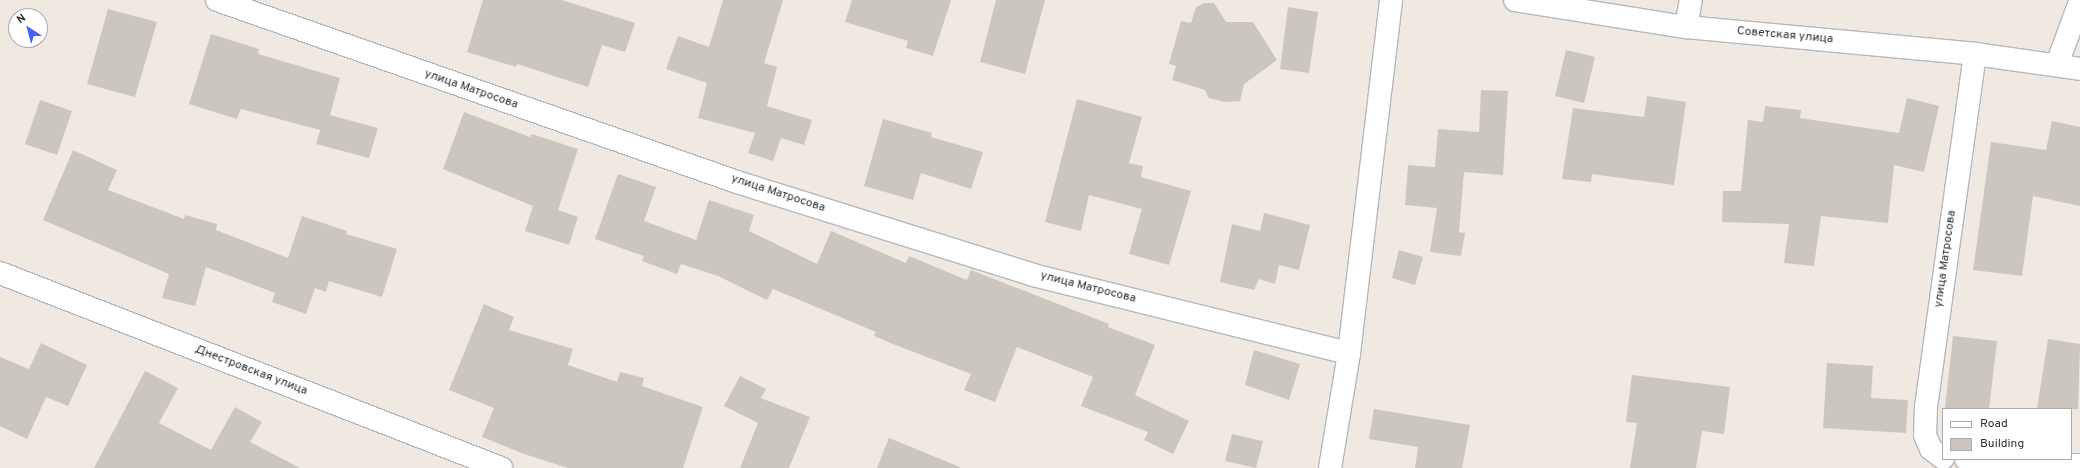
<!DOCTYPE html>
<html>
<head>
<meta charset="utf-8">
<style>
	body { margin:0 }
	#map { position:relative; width:2080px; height:468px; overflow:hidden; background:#efe9e1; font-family:Overpass,sans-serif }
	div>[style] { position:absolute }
	.building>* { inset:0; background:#cbc7bf }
	.roads { filter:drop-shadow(1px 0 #b4b7c1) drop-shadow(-1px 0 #b4b7c1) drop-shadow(0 1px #b4b7c1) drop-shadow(0 -1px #b4b7c1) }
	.street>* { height:22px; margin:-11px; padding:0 11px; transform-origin:11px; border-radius:11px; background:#fff }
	span { translate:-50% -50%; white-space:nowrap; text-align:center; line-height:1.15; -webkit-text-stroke:4px #fff; paint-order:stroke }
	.street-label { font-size:12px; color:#2e2e2e }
	.legend { position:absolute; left:1942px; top:408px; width:130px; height:52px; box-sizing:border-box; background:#fff; border:1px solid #ababab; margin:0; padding:5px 7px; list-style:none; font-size:12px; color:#2e2e2e }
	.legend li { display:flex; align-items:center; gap:8px; height:20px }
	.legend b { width:20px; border:1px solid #ababab }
	.north { position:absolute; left:8px; top:8px; width:40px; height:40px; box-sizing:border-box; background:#fff; border:1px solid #ababab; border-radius:50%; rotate:324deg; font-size:11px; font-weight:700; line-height:16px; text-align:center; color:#2e2e2e }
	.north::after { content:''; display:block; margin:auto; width:14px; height:18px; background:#4264fb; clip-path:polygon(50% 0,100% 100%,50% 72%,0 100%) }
</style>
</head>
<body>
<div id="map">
	<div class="building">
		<div style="clip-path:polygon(483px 0,562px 0,635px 23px,625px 52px,602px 45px,588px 87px,517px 64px,516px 67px,467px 52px)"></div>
		<div style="clip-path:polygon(723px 0,783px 0,764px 63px,777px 67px,767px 106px,812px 120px,804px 145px,781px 138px,773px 161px,748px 153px,755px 133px,698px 118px,707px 83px,666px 69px,678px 36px,709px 47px)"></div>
		<div style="clip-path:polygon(852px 0,951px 0,933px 56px,906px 48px,908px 41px,845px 22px)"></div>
		<div style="clip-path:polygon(996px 0,1045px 0,1025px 74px,980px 62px)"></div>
		<div style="clip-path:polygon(1205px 3px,1214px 3px,1226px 22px,1253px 22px,1277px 60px,1244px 84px,1240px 101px,1225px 102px,1209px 98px,1205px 90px,1172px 80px,1176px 66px,1169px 64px,1181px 21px,1191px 23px,1196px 7px)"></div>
		<div style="clip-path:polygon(1288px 7px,1318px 12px,1309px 73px,1280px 69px)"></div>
		<div style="clip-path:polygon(108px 9px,157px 22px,135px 97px,87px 84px)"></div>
		<div style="clip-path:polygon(211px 34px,259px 49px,258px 54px,340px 78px,330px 115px,378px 128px,369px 158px,316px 144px,320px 130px,241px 109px,237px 119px,189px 104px)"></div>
		<div style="clip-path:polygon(1566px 50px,1595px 57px,1584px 103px,1555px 96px)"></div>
		<div style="clip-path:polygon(1481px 90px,1508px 91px,1503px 175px,1464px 172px,1459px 232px,1465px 233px,1461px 256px,1430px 252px,1437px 208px,1405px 205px,1408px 165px,1435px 167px,1438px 129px,1479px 132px)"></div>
		<div style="clip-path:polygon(1647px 96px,1686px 102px,1674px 185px,1592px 174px,1591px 182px,1562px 179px,1573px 108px,1644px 117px)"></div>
		<div style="clip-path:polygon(1907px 98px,1939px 106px,1924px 172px,1894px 165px,1888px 223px,1821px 216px,1814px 266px,1784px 263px,1789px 224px,1722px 222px,1723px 191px,1741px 191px,1748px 120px,1763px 122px,1765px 106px,1801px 110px,1800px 118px,1899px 133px)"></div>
		<div style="clip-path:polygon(1077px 99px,1142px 117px,1129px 163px,1143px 166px,1141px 177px,1191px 191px,1169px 265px,1129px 254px,1142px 209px,1089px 195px,1081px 231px,1045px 222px)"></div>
		<div style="clip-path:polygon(40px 100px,72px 111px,57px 155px,25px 144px)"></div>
		<div style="clip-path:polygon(464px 112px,530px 137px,532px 134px,578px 149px,558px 210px,578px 217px,569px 245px,525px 231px,533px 206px,443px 169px)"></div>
		<div style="clip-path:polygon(883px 119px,932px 133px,931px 137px,983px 152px,971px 189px,921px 173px,913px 200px,864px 186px)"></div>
		<div style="clip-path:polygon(2052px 121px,2080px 127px,2080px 206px,2033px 196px,2022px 276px,1973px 270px,1991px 142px,2046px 150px)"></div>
		<div style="clip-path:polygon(73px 150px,117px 170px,108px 190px,184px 219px,185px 215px,217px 224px,216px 230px,288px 258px,302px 216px,347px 231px,346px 234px,397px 249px,382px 297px,329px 281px,326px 292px,315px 288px,306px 314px,272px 302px,275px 293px,206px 267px,195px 306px,162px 298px,169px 274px,43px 220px)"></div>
		<div style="clip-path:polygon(618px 174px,656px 187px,644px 221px,696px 240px,709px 200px,754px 215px,749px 231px,817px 264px,831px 231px,906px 263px,909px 256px,967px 280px,971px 270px,1109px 324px,1108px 327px,1155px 345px,1135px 395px,1189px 421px,1173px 454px,1144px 440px,1148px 432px,1081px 406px,1093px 377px,1017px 347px,995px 402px,964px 390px,971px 374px,898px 346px,874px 336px,876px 332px,773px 289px,767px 300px,718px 276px,681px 264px,677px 274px,642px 261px,644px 256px,595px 239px)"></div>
		<div style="clip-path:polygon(1264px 213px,1310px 225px,1299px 270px,1279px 265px,1275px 284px,1259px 279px,1254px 290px,1220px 282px,1232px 224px,1260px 231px)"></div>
		<div style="clip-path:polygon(1399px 250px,1423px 257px,1415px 285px,1392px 278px)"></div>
		<div style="clip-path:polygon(484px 304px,514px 317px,509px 330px,573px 349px,568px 365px,617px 382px,620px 372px,644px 378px,642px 386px,703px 407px,683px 468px,568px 468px,524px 454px,482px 437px,494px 408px,449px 390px)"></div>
		<div style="clip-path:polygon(1953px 336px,1997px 341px,1989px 409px,1945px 408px)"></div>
		<div style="clip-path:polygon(2048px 339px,2080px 344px,2078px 409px,2037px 409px)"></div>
		<div style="clip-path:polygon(41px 343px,87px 365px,68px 406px,46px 397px,27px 439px,0 426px,0 357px,29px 369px)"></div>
		<div style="clip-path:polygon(1254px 350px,1300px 364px,1289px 400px,1245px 385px)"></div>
		<div style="clip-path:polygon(1827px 363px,1873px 366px,1871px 398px,1908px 400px,1906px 433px,1823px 428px)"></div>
		<div style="clip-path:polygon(145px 371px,178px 388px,159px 423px,211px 450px,235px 407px,262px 422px,250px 442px,300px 468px,94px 468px)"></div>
		<div style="clip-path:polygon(1632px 375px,1730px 387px,1724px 434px,1702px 431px,1696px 468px,1630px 468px,1637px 423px,1626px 422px)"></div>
		<div style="clip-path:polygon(740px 376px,766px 389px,761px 398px,810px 417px,789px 468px,740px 468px,758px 423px,724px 406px)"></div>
		<div style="clip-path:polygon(1374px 409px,1470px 425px,1462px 468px,1415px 468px,1418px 447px,1369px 439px)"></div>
		<div style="clip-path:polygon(1232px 434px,1263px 441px,1256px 468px,1225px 461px)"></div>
		<div style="clip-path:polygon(889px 438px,960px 467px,960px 468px,877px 468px)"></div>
	</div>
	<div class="roads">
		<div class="street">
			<div style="left:217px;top:0;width:551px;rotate:19.29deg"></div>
			<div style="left:737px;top:182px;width:310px;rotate:17.4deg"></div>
			<div style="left:1033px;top:275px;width:325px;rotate:13.9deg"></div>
			<div style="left:1515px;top:0;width:173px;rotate:9deg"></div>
			<div style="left:1686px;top:27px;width:290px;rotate:5.3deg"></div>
			<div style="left:1975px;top:54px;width:106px;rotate:8.1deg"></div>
			<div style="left:1686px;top:27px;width:27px;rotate:-80deg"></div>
			<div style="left:2057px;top:64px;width:66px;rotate:-69.6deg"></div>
			<div style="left:0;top:273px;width:538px;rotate:21.27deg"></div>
			<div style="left:1943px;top:458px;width:15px;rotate:-143deg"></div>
			<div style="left:1931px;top:449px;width:15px;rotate:-113deg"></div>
			<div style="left:1925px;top:435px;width:28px;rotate:-88deg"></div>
			<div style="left:1926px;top:407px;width:356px;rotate:-82.1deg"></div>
			<div style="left:1966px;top:459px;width:114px;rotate:3deg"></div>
			<div style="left:1330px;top:468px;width:117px;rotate:-80.6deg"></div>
			<div style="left:1349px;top:353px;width:355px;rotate:-83.2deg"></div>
		</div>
	</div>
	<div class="street-label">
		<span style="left:1785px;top:36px;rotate:5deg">Советская улица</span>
		<span style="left:471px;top:90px;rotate:19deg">улица Матросова</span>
		<span style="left:778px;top:194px;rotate:18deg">улица Матросова</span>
		<span style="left:1946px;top:259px;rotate:-82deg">улица Матросова</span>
		<span style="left:1088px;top:288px;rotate:14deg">улица Матросова</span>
		<span style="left:251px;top:371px;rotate:21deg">Днестровская улица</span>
	</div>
	<ul class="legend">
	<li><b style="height:5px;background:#fff"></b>Road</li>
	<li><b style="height:11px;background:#cbc7bf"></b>Building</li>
	</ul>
	<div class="north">N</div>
</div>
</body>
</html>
